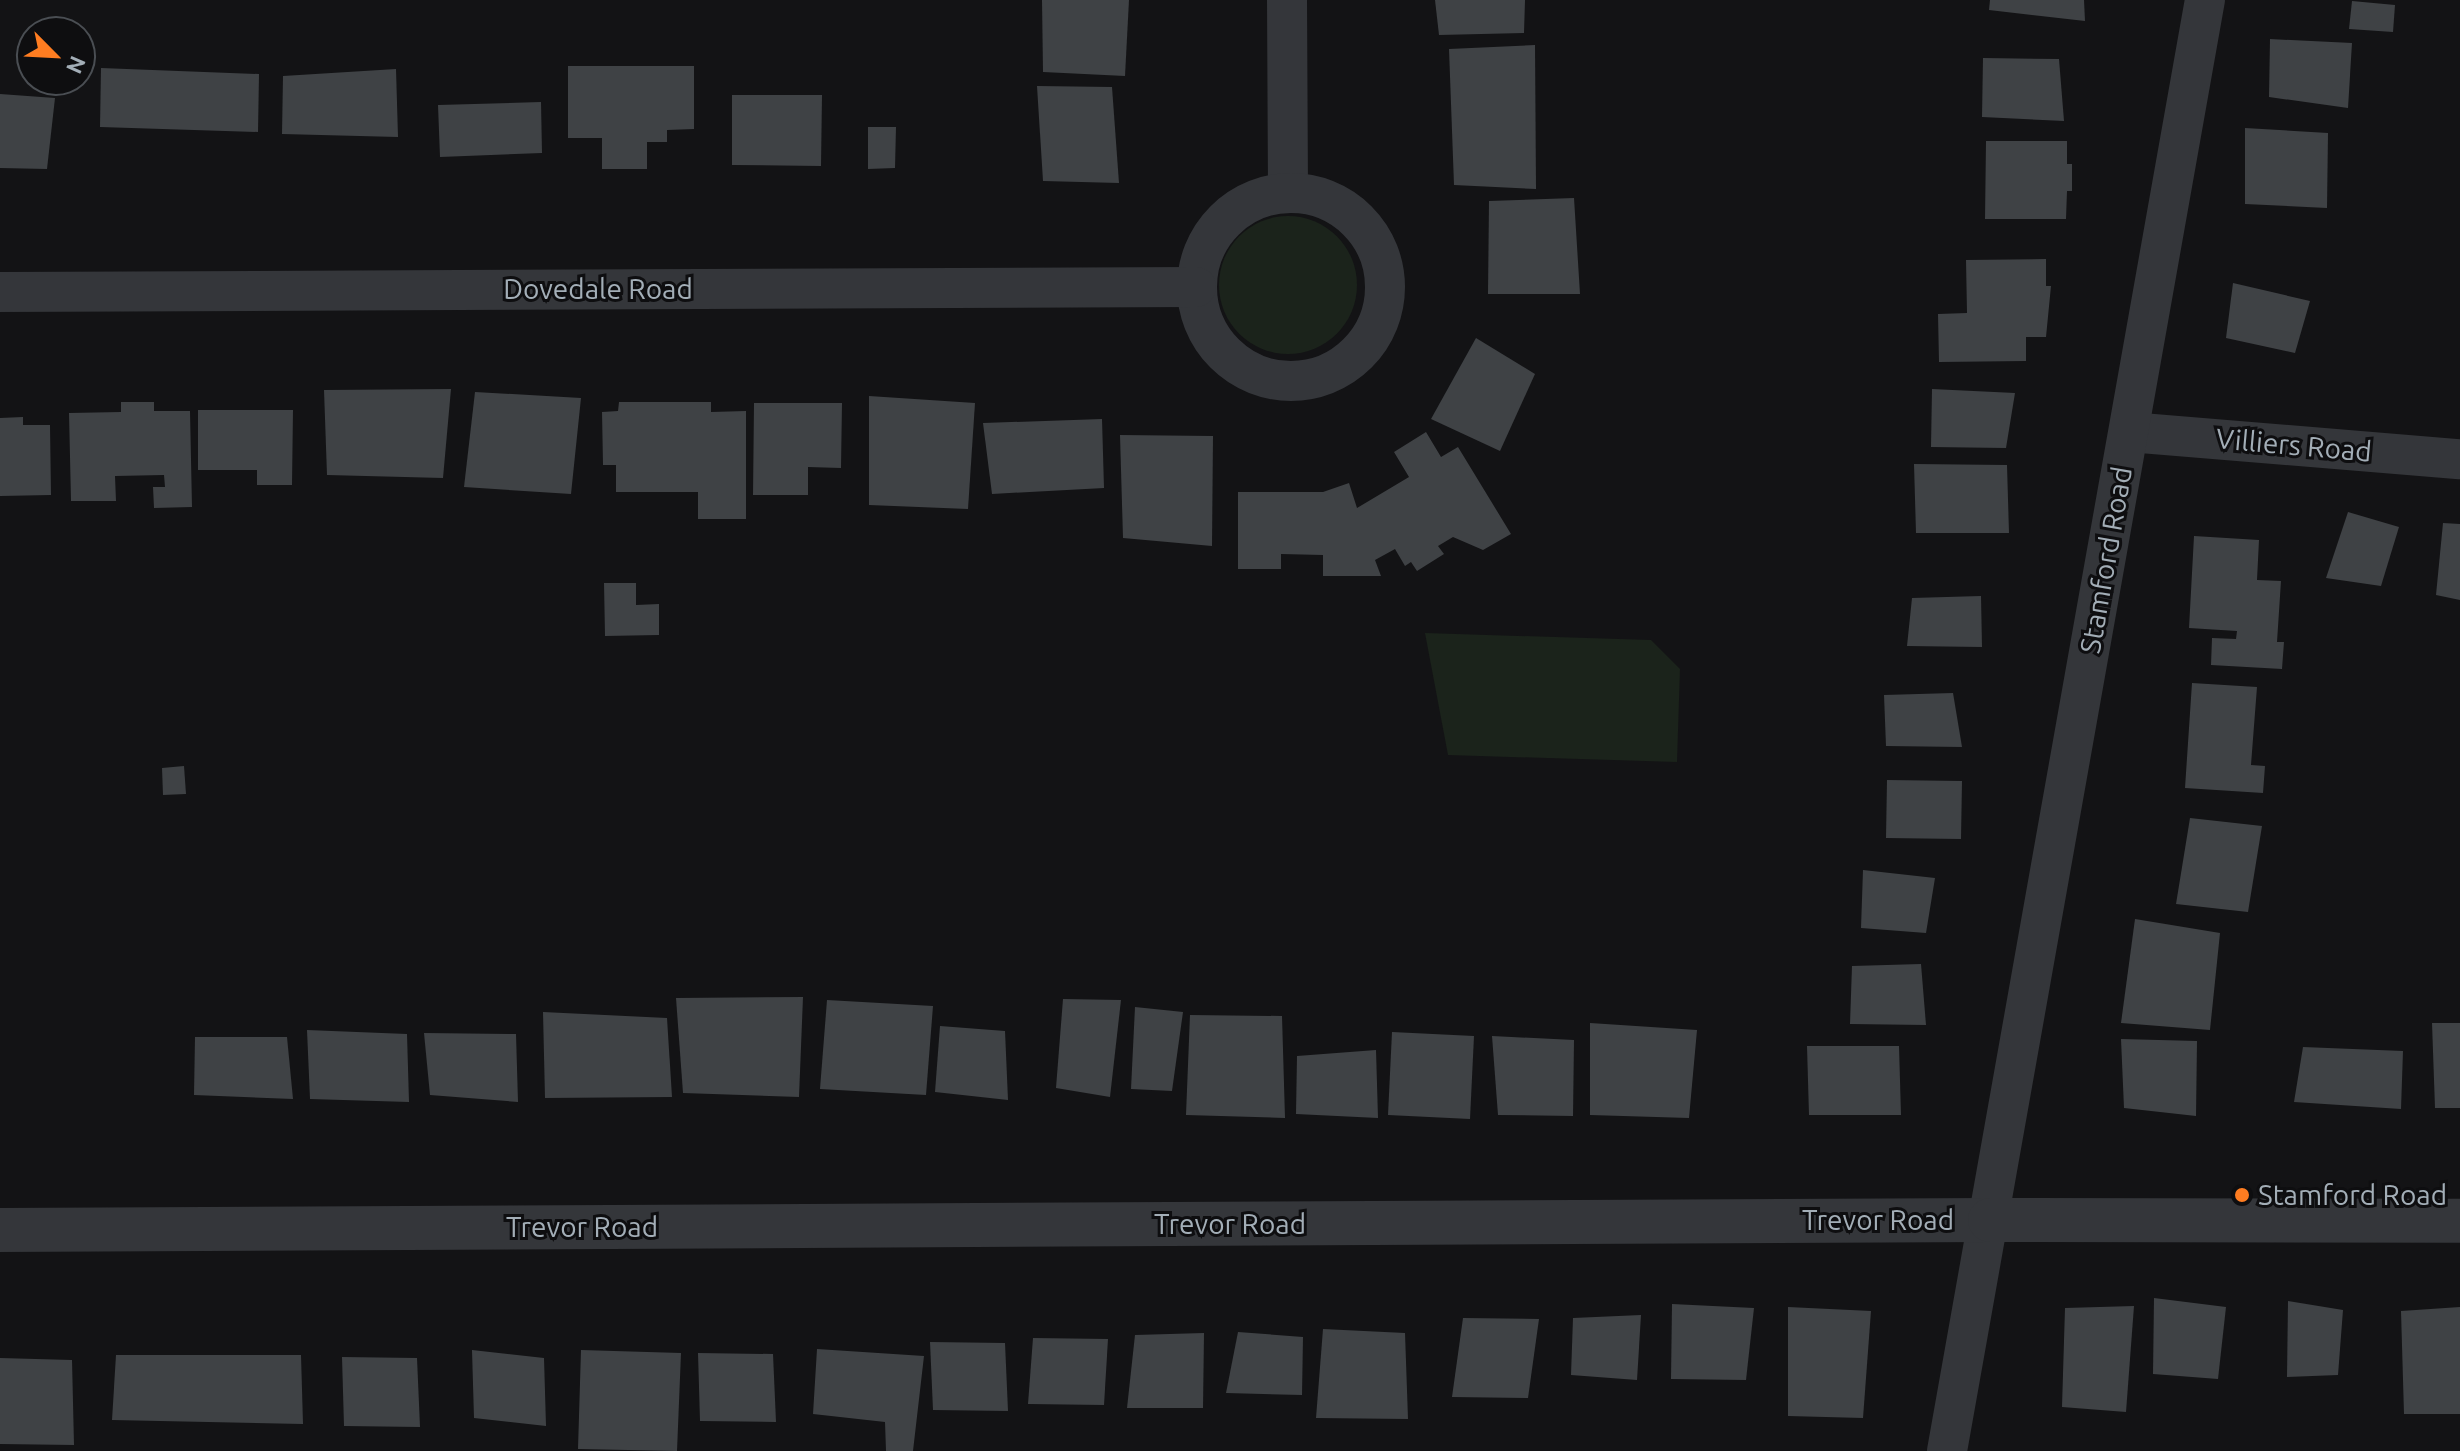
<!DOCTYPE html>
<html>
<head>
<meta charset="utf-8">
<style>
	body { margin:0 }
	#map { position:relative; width:2460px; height:1451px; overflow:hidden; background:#131315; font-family:Ubuntu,sans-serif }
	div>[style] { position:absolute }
	.green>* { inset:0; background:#1b231b }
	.round { border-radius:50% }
	.building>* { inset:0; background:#3f4245 }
	.minor>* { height:40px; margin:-20px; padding:0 20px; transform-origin:20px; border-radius:20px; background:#34363a }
	.minor>.ring { margin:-20px; padding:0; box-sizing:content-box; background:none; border:40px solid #34363a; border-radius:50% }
	.tertiary>* { height:44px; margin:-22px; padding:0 22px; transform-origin:22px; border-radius:22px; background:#34363a }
	.dots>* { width:22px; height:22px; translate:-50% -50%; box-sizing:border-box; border:4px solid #0e0e10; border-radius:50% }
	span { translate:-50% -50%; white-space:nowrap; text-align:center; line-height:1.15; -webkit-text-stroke:6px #0e0e10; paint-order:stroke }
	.street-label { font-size:28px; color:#a3aeb7 }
	.poi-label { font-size:28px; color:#a3aeb7 }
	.left { translate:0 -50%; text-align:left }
	.north { position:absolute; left:16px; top:16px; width:80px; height:80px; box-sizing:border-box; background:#0e0e10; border:2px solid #4a4e53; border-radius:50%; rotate:114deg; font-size:22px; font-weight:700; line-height:32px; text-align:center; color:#a3aeb7 }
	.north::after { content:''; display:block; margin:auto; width:28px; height:36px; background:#ff7d21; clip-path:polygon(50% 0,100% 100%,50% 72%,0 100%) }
</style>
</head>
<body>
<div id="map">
	<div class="green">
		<div class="round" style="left:1219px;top:216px;width:138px;height:138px"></div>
		<div style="clip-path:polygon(1425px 633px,1651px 640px,1680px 669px,1677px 762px,1448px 755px)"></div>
	</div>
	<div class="building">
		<div style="clip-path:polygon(1042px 0,1129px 0,1125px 76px,1043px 72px)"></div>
		<div style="clip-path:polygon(1435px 0,1525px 0,1524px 33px,1439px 35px)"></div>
		<div style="clip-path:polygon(1990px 0,2084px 0,2085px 21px,1989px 10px)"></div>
		<div style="clip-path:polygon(2352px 1px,2395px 5px,2393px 32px,2349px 29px)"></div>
		<div style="clip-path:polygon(2270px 39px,2352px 43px,2348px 108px,2269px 97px)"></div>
		<div style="clip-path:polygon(1535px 45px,1536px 189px,1454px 185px,1449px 49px)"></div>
		<div style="clip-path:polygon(1983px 58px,2059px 59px,2064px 121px,1982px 117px)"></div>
		<div style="clip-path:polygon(568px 66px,694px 66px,694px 129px,667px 130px,667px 142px,647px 142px,647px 169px,602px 169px,602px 138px,568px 138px)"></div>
		<div style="clip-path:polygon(101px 68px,259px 74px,258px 132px,100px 127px)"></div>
		<div style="clip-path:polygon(396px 69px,398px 137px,282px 134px,283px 76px)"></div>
		<div style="clip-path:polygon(1037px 86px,1112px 87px,1119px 183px,1043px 181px)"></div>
		<div style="clip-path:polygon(0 94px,55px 98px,47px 169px,0 168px)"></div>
		<div style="clip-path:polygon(732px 95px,822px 95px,821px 166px,732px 165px)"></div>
		<div style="clip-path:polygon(541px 102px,542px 153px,440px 157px,438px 105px)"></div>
		<div style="clip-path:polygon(868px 127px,896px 127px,895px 168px,868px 169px)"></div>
		<div style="clip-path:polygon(2245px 128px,2328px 133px,2327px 208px,2245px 204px)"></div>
		<div style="clip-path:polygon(1986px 141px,2067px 141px,2067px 164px,2072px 164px,2072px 191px,2067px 191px,2066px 219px,1985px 219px)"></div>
		<div style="clip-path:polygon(1574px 198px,1580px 294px,1488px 294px,1489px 201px)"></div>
		<div style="clip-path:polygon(2046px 259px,2046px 286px,2051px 286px,2046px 337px,2026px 337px,2026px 361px,1939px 362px,1938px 314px,1967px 313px,1966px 260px)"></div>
		<div style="clip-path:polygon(2233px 283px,2310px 301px,2295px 353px,2226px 338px)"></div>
		<div style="clip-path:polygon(1476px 338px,1535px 374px,1500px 451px,1431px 419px)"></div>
		<div style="clip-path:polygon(451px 389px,443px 478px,327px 475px,324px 390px)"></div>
		<div style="clip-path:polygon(1932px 389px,2015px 393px,2006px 448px,1931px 447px)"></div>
		<div style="clip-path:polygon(475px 392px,581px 398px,571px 494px,464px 487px)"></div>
		<div style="clip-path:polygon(869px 396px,975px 403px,968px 509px,869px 505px)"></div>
		<div style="clip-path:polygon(121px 402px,154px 402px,154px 411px,190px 411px,192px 507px,154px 508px,153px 487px,165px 487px,164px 475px,115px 476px,116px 501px,71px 501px,69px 413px,121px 412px)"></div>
		<div style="clip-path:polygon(619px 402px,711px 402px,711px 412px,746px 411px,746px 519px,698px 519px,698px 492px,616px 492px,616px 465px,603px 465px,602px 412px,618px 411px)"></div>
		<div style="clip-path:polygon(754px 403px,842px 403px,841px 468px,808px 467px,808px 495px,753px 495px)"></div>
		<div style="clip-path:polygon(198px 410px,293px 410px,292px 485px,257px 485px,257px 470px,198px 470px)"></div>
		<div style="clip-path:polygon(23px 417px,23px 425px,50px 425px,51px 495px,0 496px,0 418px)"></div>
		<div style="clip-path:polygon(1102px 419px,1104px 488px,992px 494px,983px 423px)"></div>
		<div style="clip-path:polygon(1426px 432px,1441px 457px,1458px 447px,1511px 534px,1483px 550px,1453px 537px,1438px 546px,1444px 554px,1417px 571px,1411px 562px,1405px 566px,1395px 549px,1375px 560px,1381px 576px,1323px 576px,1323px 555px,1281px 554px,1281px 569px,1238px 569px,1238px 492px,1323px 492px,1349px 483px,1357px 508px,1409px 477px,1394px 452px)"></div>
		<div style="clip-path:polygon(1120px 435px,1213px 436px,1212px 546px,1123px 538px)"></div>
		<div style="clip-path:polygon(1914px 464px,2007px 465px,2009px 533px,1916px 533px)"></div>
		<div style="clip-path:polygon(2348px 512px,2399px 527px,2381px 586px,2326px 578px)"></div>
		<div style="clip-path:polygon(2443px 523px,2460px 524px,2460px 600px,2436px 595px)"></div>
		<div style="clip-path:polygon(2194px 536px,2259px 540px,2257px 580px,2281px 581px,2277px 642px,2284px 642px,2282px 669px,2211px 665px,2212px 638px,2236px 639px,2237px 631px,2189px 628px)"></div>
		<div style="clip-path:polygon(604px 583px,636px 583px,636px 605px,659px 604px,659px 635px,605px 636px)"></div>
		<div style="clip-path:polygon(1981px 596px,1982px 647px,1907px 646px,1912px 598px)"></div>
		<div style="clip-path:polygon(2192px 683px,2257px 687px,2251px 765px,2265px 766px,2263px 793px,2185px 788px)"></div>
		<div style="clip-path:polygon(1953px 693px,1962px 747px,1886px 746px,1884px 695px)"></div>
		<div style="clip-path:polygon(184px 766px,186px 794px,163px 795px,162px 768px)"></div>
		<div style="clip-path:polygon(1887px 780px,1962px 781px,1961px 839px,1886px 838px)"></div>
		<div style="clip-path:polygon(2190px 818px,2262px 826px,2248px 912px,2176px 904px)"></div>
		<div style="clip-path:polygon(1863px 870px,1935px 878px,1926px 933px,1861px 928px)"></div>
		<div style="clip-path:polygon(2135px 919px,2220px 933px,2210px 1030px,2121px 1023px)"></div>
		<div style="clip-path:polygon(1921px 964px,1926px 1025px,1850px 1024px,1852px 966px)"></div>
		<div style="clip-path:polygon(803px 997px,799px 1097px,683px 1093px,676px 998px)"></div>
		<div style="clip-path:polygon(1063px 999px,1121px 1000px,1110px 1097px,1056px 1088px)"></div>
		<div style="clip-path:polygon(827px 1000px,933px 1006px,926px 1095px,820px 1089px)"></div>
		<div style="clip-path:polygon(1135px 1007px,1183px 1012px,1172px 1091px,1131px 1089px)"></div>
		<div style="clip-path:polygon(543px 1012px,667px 1018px,672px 1097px,545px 1098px)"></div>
		<div style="clip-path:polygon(1190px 1015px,1282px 1016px,1285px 1118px,1186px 1115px)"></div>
		<div style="clip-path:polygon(1590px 1023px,1697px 1030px,1689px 1118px,1590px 1115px)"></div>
		<div style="clip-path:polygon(2432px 1023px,2460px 1023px,2460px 1108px,2435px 1108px)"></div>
		<div style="clip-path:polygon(940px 1026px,1005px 1031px,1008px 1100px,935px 1092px)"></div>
		<div style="clip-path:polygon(307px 1030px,407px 1034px,409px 1102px,310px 1099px)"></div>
		<div style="clip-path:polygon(1392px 1032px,1474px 1036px,1470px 1119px,1388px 1115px)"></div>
		<div style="clip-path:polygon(424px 1033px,516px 1034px,518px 1102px,430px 1095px)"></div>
		<div style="clip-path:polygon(1492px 1036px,1574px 1040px,1573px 1116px,1498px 1115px)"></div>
		<div style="clip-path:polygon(195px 1037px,287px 1037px,293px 1099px,194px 1095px)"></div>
		<div style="clip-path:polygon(2121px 1039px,2197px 1041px,2196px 1116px,2124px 1108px)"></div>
		<div style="clip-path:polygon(1807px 1046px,1899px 1046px,1901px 1115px,1809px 1115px)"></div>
		<div style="clip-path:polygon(2303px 1047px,2403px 1051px,2401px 1109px,2294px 1102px)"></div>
		<div style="clip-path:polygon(1376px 1050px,1378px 1118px,1296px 1114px,1297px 1056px)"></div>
		<div style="clip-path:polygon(2154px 1298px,2226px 1307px,2218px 1379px,2153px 1374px)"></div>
		<div style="clip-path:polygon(2288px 1301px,2343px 1310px,2338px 1375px,2287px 1377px)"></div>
		<div style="clip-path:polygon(1672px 1304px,1754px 1308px,1746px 1380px,1671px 1379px)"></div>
		<div style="clip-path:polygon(2134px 1306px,2126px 1412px,2062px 1407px,2065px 1308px)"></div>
		<div style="clip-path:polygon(1788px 1307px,1871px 1311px,1863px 1418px,1788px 1416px)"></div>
		<div style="clip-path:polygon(2460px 1307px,2460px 1414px,2404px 1414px,2401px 1311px)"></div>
		<div style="clip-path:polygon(1641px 1315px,1637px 1380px,1571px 1375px,1573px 1318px)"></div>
		<div style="clip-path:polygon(1463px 1318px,1539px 1319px,1528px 1398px,1452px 1397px)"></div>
		<div style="clip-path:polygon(1323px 1329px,1405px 1333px,1408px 1419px,1316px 1418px)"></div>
		<div style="clip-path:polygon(1238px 1332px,1303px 1337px,1302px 1395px,1226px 1393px)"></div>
		<div style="clip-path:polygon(1204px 1333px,1203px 1408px,1127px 1408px,1135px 1335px)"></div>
		<div style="clip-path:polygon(1033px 1338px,1108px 1339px,1104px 1405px,1028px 1404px)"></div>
		<div style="clip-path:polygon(930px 1342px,1005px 1343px,1008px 1411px,933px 1410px)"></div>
		<div style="clip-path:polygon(817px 1349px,924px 1356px,913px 1451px,886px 1451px,885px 1422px,813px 1414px)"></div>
		<div style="clip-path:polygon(472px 1350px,544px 1358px,546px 1426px,474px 1418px)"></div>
		<div style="clip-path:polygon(581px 1350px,681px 1353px,677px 1451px,578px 1449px)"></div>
		<div style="clip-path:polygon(698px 1353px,773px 1354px,776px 1422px,700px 1421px)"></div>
		<div style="clip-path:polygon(116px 1355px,301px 1355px,303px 1424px,112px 1420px)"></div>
		<div style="clip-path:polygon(342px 1357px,417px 1358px,420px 1427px,344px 1426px)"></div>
		<div style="clip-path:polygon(0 1358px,72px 1360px,74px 1445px,0 1444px)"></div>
	</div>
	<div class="minor">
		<div style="left:1287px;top:0;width:192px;rotate:89.7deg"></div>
		<div class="ring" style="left:1197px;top:193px;width:148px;height:148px"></div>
		<div style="left:0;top:292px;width:1196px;rotate:-0.24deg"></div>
		<div style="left:2129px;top:432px;width:332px;rotate:4.7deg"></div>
		<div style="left:1947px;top:1451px;width:1474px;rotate:-79.92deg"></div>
	</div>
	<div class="tertiary">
		<div style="left:0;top:1230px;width:1990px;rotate:-0.29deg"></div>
		<div style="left:1990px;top:1220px;width:470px;rotate:0.1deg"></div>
	</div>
	<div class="dots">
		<div style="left:2242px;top:1195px;background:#ff7d21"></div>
	</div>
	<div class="street-label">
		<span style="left:598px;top:289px">Dovedale Road</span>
		<span style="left:2294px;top:445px;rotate:5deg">Villiers Road</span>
		<span style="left:2106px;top:560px;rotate:-80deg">Stamford Road</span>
		<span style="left:1878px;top:1220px">Trevor Road</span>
		<span style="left:1230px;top:1224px">Trevor Road</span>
		<span style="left:582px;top:1227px">Trevor Road</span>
	</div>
	<div class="poi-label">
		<span class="left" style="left:2258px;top:1195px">Stamford Road</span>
	</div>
	<div class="north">N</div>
</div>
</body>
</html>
